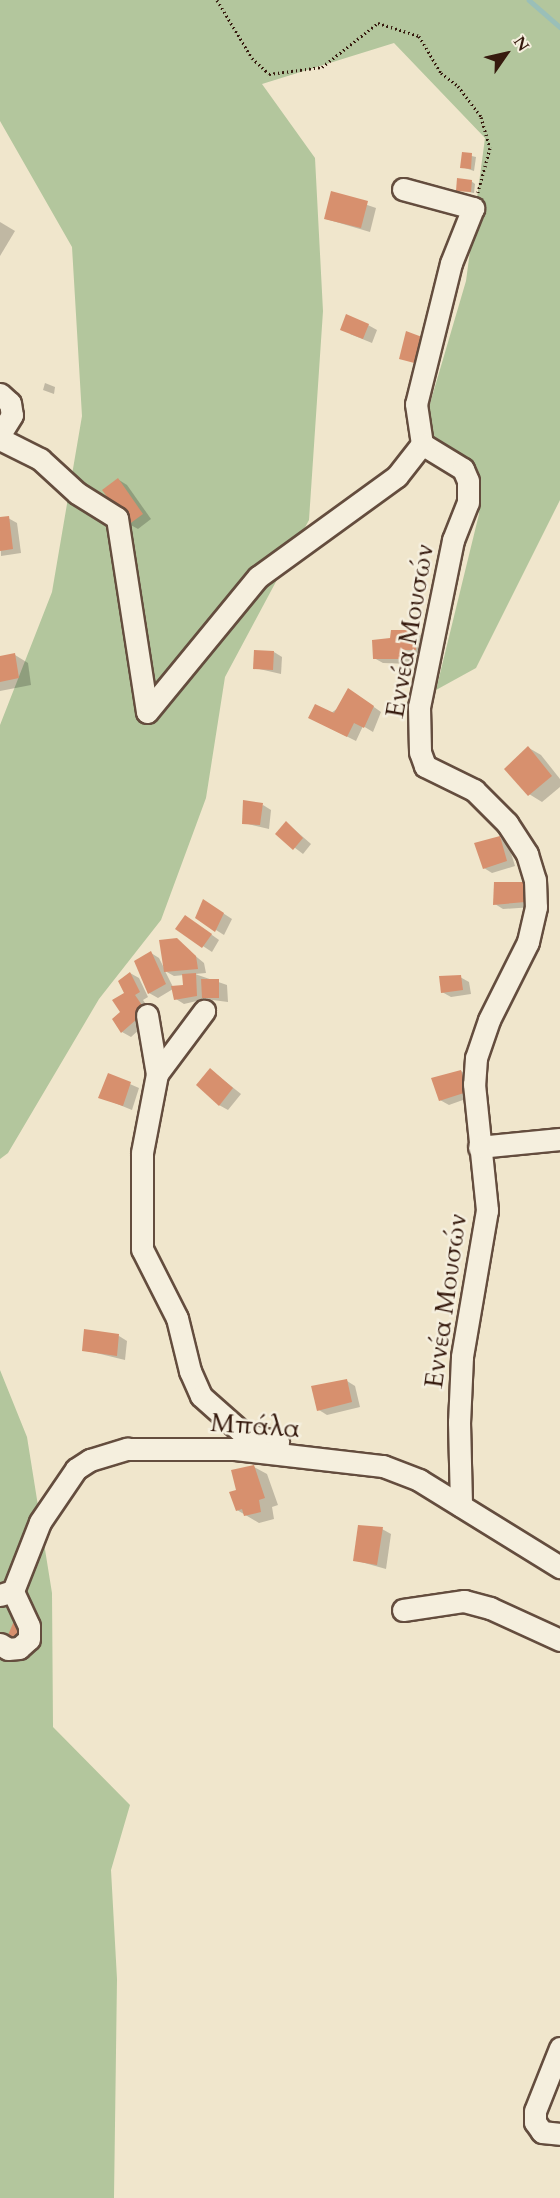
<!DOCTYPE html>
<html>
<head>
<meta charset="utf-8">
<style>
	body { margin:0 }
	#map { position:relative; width:560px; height:2198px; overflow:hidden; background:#f0e6cc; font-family:Cardo,serif }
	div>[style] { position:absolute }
	.green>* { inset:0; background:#b3c69d }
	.shadow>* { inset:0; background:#0003 }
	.stream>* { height:4.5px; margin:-2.25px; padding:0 2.25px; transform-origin:2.25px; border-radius:2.25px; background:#9abfb8 }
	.building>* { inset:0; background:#d7906e }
	.path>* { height:3px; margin-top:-1.5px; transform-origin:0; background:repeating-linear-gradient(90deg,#361a0e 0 1.5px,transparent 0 4.5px) }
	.roads { filter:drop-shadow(2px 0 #644d3e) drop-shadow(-2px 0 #644d3e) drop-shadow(0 2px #644d3e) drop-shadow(0 -2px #644d3e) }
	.minor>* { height:21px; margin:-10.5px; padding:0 10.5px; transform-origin:10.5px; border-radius:10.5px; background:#f5efde }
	span { translate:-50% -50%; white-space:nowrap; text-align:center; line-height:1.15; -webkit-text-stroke:5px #f5efde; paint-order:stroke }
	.street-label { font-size:26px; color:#361a0e }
	.north { position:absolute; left:476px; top:24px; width:60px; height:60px; -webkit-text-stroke:4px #f5efde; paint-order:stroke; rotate:56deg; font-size:16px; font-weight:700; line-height:24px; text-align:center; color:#361a0e }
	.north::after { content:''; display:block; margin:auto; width:21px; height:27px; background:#361a0e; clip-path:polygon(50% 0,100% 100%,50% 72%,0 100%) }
</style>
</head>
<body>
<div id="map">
	<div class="green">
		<div style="clip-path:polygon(0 0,560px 0,560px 500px,476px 668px,436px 690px,479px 514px,468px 463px,435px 445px,426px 417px,466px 281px,485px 138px,394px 43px,262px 84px,315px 158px,323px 311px,309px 520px,225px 677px,206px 798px,161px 920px,99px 999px,8px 1153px,0 1159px,0 725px,52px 592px,82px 416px,72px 247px,0 121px)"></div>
		<div style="clip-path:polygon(0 1370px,27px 1437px,52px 1593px,53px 1727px,130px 1805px,111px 1870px,117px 1979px,114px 2198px,0 2198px)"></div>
	</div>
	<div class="shadow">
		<div style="clip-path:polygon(463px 154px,476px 157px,474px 171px,462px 167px)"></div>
		<div style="clip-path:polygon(471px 181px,475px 184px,474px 193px,458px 190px)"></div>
		<div style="clip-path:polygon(332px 193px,376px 208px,370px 232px,326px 219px)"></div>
		<div style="clip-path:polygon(0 222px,15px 231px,0 256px)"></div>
		<div style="clip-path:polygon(368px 325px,377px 330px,372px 343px,350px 334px)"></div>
		<div style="clip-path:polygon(45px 383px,55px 387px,54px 394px,43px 390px)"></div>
		<div style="clip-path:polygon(119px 480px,127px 485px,151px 519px,138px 529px,129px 524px)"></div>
		<div style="clip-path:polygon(8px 518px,17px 523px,21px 553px,1px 556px,0 519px)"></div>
		<div style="clip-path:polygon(416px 632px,424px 637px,424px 654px,411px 654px,412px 664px,383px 663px,374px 658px,391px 640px)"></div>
		<div style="clip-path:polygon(274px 652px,282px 657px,281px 674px,255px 668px)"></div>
		<div style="clip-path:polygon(15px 655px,28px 663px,31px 685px,0 691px,0 657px)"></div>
		<div style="clip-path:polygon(357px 695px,381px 712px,373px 732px,363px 726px,356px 741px,318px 722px)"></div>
		<div style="clip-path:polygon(529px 748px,541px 755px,560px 779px,560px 787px,542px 802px,529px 794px)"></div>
		<div style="clip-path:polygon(263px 805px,271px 810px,269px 829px,244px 823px)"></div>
		<div style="clip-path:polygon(287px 823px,311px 844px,303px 854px,277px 834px)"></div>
		<div style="clip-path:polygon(500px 838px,508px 843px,515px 866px,492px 873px,484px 868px)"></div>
		<div style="clip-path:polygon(524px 884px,532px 889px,533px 907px,503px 909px,495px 904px)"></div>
		<div style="clip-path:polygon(212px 906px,232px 919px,224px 935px,216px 930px)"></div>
		<div style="clip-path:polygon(194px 922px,219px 940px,212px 952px,177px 929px)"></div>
		<div style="clip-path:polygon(evenodd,176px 940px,204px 963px,206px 973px,195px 974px,227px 985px,228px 1002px,205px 999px,184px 1004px,176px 999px,173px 989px,158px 998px,149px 993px,151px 953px,159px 958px,164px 968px,176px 940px,165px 971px,174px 976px,184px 975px,184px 986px,173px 987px,165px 971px)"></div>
		<div style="clip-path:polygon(130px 973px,139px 978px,148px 997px,143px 1000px,154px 1016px,131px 1037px,122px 1032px)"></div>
		<div style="clip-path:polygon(460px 977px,469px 982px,471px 994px,451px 997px,442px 992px)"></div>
		<div style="clip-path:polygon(211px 1070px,241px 1094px,228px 1110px,219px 1105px)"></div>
		<div style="clip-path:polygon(461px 1071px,469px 1076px,474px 1096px,449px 1105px,440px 1100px)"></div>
		<div style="clip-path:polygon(109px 1075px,139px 1088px,132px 1110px,100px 1097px)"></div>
		<div style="clip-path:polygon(119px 1336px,127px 1341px,125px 1360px,84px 1350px)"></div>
		<div style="clip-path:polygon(347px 1381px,355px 1386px,360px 1407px,327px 1415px,319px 1410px)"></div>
		<div style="clip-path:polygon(254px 1467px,267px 1474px,278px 1505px,272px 1507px,274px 1519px,259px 1523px,237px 1510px,238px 1491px)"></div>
		<div style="clip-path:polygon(382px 1529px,391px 1534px,386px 1569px,354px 1560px)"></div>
	</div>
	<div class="stream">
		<div style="left:529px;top:0;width:41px;rotate:41.1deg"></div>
	</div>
	<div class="building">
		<div style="clip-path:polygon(462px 152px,472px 153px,471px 169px,460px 168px)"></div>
		<div style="clip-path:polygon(457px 178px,472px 180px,471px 192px,456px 191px)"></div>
		<div style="clip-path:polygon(331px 191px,368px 201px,361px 228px,324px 219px)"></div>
		<div style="clip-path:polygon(346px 314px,369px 324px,363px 339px,340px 330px)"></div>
		<div style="clip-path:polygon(406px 331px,430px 340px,422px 365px,399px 359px)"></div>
		<div style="clip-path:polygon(118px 478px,143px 514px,128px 525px,102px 490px)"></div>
		<div style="clip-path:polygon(9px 516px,13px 549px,0 551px,0 517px)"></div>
		<div style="clip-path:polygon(391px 630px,416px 630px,416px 650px,403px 650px,404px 659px,373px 659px,372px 640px,390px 638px)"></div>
		<div style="clip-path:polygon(254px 650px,274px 651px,273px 670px,253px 669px)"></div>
		<div style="clip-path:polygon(15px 653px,19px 678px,0 682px,0 656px)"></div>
		<div style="clip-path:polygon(348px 688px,374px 706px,364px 728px,354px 723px,347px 737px,308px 718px,315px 704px,334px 713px)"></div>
		<div style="clip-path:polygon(528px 746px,552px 776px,528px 796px,504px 769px)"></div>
		<div style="clip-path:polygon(243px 800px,263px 803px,260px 825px,242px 824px)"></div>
		<div style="clip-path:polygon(286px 821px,303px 838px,293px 850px,275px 834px)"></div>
		<div style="clip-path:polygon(500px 836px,507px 861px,483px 869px,474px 843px)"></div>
		<div style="clip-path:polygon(494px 882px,524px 882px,525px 902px,493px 905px)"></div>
		<div style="clip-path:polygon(203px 899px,224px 913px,215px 932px,195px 918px)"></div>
		<div style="clip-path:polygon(185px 915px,212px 934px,202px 948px,175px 929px)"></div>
		<div style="clip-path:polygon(177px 938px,196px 956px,198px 969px,164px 972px,159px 940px)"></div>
		<div style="clip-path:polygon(151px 951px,166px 984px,148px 994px,134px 961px)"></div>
		<div style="clip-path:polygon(130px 972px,140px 992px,135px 995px,146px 1011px,121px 1033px,112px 1019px,120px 1012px,112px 1000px,124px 993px,118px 981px)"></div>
		<div style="clip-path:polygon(196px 973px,197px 996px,174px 1000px,171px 986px,183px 985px,182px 974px)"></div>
		<div style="clip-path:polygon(461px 975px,463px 990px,441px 993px,439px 976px)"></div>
		<div style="clip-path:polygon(201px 979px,219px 979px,219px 998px,202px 998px)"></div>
		<div style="clip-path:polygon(210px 1068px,233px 1088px,219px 1106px,196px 1085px)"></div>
		<div style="clip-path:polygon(461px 1070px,467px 1092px,439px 1101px,431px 1078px)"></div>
		<div style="clip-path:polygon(108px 1073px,131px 1082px,123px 1106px,98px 1098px)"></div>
		<div style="clip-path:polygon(84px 1329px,119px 1334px,117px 1356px,82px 1351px)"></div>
		<div style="clip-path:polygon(347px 1379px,352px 1402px,317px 1411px,311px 1386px)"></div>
		<div style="clip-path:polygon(254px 1465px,265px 1498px,259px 1500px,261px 1512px,244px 1516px,242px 1509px,236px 1511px,229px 1492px,236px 1490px,231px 1470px)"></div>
		<div style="clip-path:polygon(358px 1525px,383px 1527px,377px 1565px,353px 1561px)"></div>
		<div style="clip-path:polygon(14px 1621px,24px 1626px,18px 1641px,8px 1635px)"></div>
	</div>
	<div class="path">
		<div style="left:217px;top:0;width:68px;rotate:58.9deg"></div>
		<div style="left:252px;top:58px;width:23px;rotate:43deg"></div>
		<div style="left:269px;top:74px;width:53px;rotate:-7.5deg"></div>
		<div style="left:322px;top:67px;width:71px;rotate:-38.2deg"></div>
		<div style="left:378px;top:23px;width:43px;rotate:17.6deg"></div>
		<div style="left:419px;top:36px;width:43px;rotate:59.3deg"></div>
		<div style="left:441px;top:73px;width:21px;rotate:37deg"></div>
		<div style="left:458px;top:86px;width:39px;rotate:53deg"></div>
		<div style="left:481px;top:117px;width:32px;rotate:74deg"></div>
		<div style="left:490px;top:148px;width:46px;rotate:105.3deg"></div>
	</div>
	<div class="roads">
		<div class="minor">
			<div style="left:403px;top:189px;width:73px;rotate:15.2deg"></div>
			<div style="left:473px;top:208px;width:59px;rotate:111.8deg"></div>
			<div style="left:451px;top:263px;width:145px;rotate:103.9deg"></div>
			<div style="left:416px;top:404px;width:40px;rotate:81.5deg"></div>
			<div style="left:0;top:394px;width:13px;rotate:42deg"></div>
			<div style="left:10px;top:403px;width:12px;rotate:81deg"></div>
			<div style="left:12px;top:415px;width:22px;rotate:122deg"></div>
			<div style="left:0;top:439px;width:45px;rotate:26.6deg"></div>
			<div style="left:40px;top:459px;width:50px;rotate:42.6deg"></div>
			<div style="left:77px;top:493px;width:47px;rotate:32deg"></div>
			<div style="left:117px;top:518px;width:196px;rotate:81.2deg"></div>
			<div style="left:147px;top:712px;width:175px;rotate:-50.6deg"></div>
			<div style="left:258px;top:577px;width:172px;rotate:-36deg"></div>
			<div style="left:397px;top:476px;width:41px;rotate:-52deg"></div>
			<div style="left:422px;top:444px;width:48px;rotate:31.4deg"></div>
			<div style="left:463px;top:469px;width:13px;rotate:67deg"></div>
			<div style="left:468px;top:481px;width:21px;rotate:90deg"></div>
			<div style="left:468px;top:502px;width:41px;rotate:111.5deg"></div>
			<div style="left:453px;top:540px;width:170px;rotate:101.5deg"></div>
			<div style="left:419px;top:707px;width:45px;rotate:88.7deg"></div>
			<div style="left:420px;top:752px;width:15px;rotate:70deg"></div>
			<div style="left:425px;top:766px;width:55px;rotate:26.1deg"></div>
			<div style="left:474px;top:790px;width:47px;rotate:45deg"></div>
			<div style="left:507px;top:823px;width:37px;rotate:57deg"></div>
			<div style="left:527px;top:854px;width:27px;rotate:73deg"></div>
			<div style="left:535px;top:880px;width:27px;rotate:88deg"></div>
			<div style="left:536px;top:907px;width:36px;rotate:103deg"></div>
			<div style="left:528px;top:942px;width:87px;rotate:116.6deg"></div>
			<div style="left:489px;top:1020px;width:40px;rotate:108.9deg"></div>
			<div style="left:476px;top:1058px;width:26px;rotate:94deg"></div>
			<div style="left:474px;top:1084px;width:127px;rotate:84.1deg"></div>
			<div style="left:487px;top:1210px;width:149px;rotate:99.7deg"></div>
			<div style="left:462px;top:1357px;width:65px;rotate:92.6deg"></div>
			<div style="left:459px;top:1422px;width:84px;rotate:88.6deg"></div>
			<div style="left:147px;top:1015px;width:60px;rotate:80.4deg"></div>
			<div style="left:157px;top:1074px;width:80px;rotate:100.8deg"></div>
			<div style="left:142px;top:1153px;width:96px;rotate:90deg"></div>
			<div style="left:142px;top:1249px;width:77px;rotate:63.1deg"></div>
			<div style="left:177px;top:1318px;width:55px;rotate:76.2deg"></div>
			<div style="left:190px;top:1371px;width:27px;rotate:66deg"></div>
			<div style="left:201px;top:1396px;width:57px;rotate:41.5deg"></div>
			<div style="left:244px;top:1434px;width:35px;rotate:13deg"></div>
			<div style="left:157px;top:1074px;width:79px;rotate:-53.3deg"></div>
			<div style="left:479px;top:1147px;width:81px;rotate:-5.6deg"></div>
			<div style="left:0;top:1595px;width:14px;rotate:-17deg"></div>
			<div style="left:13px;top:1591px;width:74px;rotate:-68.6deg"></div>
			<div style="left:40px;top:1522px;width:64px;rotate:-55.8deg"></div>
			<div style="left:76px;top:1469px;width:17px;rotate:-33deg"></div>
			<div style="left:90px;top:1460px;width:39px;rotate:-17deg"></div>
			<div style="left:127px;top:1449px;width:108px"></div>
			<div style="left:235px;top:1449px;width:149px;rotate:6.6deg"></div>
			<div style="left:383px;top:1466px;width:39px;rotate:21deg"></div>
			<div style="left:419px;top:1480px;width:166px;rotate:31.7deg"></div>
			<div style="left:403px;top:1610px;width:62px;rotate:-8.4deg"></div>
			<div style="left:464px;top:1601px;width:27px;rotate:15deg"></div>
			<div style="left:490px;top:1608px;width:77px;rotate:24.6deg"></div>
			<div style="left:0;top:1644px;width:9px;rotate:32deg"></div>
			<div style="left:8px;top:1649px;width:11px;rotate:-5deg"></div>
			<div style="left:19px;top:1648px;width:13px;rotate:-42deg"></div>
			<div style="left:29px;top:1639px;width:13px;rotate:-90deg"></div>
			<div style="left:29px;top:1626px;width:38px;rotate:-115deg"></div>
			<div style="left:560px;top:2048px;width:68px;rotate:111.6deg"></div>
			<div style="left:535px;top:2111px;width:11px;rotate:90deg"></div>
			<div style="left:535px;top:2122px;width:12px;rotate:55deg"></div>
			<div style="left:542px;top:2132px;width:18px;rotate:6deg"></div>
		</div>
	</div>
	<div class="street-label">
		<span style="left:410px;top:631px;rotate:-80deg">Εννέα Μουσών</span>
		<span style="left:446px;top:1301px;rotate:-82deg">Εννέα Μουσών</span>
		<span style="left:255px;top:1426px;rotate:4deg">Μπάλα</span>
	</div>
	<div class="north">N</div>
</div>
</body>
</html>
